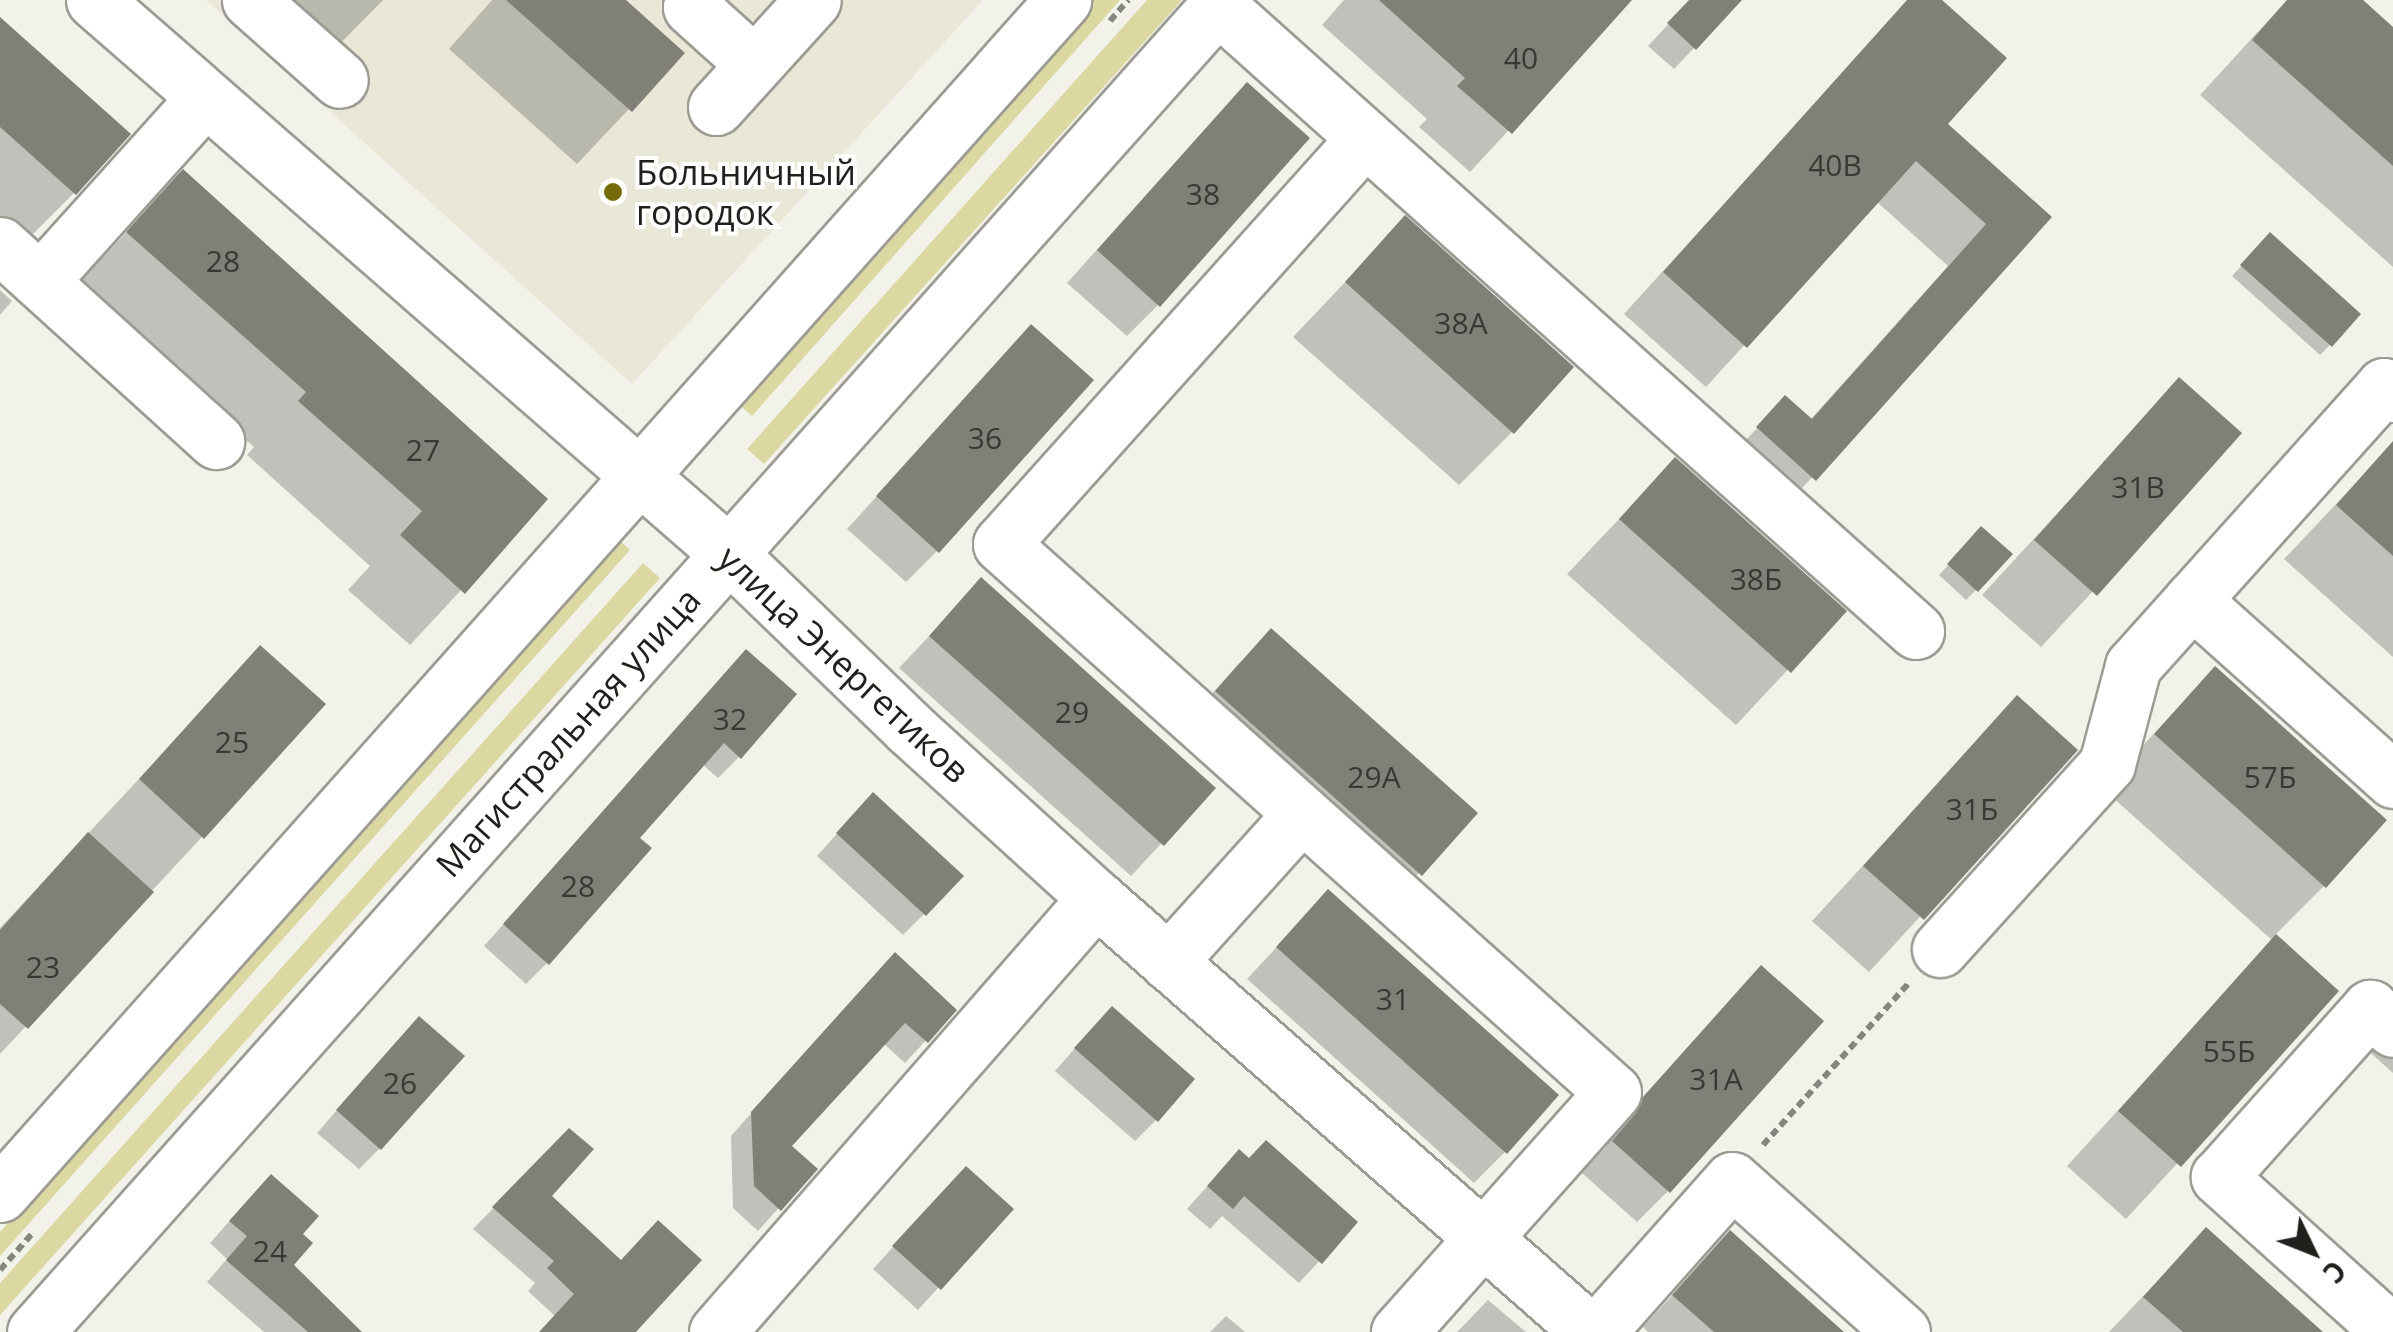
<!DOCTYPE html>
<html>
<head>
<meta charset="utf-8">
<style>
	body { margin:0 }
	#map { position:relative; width:2393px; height:1332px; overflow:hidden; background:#f2f2ea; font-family:"Open Sans",sans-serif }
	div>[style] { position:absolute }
	.built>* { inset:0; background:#e8e7d8 }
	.green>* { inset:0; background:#dcd8a1 }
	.shadow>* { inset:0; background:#0003 }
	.building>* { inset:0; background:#808079 }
	.path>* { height:6px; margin-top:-3px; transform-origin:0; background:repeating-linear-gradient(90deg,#868680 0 8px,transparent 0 13px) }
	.roads { filter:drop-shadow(2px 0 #9c9b94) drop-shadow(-2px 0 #9c9b94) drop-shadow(0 2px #9c9b94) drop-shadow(0 -2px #9c9b94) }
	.minor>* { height:55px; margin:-27.5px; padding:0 27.5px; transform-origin:27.5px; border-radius:27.5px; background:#fff }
	.dots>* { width:28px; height:28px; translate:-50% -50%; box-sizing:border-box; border:5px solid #fffffd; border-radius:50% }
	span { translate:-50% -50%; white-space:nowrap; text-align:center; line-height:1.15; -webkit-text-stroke:8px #fffffd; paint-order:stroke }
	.number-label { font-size:30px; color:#383834 }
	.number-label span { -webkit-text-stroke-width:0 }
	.poi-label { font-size:35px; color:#20201d }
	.left { translate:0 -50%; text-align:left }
	.street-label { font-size:35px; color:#20201d }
	.north { position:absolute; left:2263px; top:1202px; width:100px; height:100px; -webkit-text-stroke:8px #fffffd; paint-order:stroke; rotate:133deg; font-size:28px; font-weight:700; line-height:40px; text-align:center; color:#20201d }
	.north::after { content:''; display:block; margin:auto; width:35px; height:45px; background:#20201d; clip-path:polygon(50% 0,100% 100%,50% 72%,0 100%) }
</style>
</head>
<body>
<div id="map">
	<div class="built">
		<div style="clip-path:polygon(206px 0,983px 0,632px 384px)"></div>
	</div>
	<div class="green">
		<div style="clip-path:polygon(1091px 0,1120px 0,752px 416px,735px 401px)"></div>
		<div style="clip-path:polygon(1147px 0,1182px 0,764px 464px,747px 449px)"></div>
		<div style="clip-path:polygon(616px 537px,630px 550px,0 1256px,0 1232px)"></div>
		<div style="clip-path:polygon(643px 563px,660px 578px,0 1315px,0 1283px)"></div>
	</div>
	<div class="shadow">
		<div style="clip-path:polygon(252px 0,383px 0,322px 62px)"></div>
		<div style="clip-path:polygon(492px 0,622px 0,682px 53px,577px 164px,449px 49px)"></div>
		<div style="clip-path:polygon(1344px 0,1604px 0,1618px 12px,1470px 172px,1419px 127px,1427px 119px,1322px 25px)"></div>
		<div style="clip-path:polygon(1691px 0,1719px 0,1694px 48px,1674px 69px,1648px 46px)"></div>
		<div style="clip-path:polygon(1909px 0,1938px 0,1945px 124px,2049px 217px,1774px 519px,1718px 469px,1785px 399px,1810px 420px,1948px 266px,1876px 201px,1706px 387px,1624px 314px)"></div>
		<div style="clip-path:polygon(2287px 0,2359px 0,2393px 30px,2393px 267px,2200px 95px)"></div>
		<div style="clip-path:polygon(0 20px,74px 193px,21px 246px,0 228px)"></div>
		<div style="clip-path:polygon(1216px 117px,1158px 305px,1127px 336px,1067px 283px)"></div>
		<div style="clip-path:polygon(183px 172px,545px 500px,410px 645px,348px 590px,370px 566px,247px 455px,254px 447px,75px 287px)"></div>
		<div style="clip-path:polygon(1405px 219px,1512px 432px,1459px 485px,1293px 337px)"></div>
		<div style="clip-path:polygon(2260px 246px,2330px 345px,2320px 355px,2232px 276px)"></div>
		<div style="clip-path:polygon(0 290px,12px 301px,0 315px)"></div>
		<div style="clip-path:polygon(1031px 327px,937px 551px,906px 582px,847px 529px)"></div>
		<div style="clip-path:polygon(2179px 381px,2239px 434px,2041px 647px,1982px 595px)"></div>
		<div style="clip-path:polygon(2393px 444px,2393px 657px,2284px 559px)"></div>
		<div style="clip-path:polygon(1675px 460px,1843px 611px,1736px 725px,1567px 574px)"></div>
		<div style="clip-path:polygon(1972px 539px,1976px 590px,1966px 600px,1939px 575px)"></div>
		<div style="clip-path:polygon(981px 581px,1213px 788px,1131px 876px,899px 668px)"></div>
		<div style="clip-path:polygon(260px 649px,202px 837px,0 1054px,0 928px)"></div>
		<div style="clip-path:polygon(1240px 662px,1475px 813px,1389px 905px,1186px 723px)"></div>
		<div style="clip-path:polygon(2215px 670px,2324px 886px,2274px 936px,2336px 991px,2126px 1219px,2067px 1166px,2273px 941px,2102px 788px)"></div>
		<div style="clip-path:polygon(725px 674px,739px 757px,718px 778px,702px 764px,637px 838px,547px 963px,526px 984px,484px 946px)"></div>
		<div style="clip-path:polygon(2017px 698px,2074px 750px,1869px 972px,1812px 921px)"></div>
		<div style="clip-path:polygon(852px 817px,924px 914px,903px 935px,817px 856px)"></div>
		<div style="clip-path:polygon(1328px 892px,1505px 1152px,1474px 1183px,1247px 979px)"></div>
		<div style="clip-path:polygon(874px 976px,954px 1010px,905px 1063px,883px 1043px,789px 1146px,814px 1169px,758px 1231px,733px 1208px,731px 1136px)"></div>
		<div style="clip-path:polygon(1730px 1000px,1668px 1191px,1637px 1222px,1582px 1173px,1606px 1147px,1613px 1130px)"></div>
		<div style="clip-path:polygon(2393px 1015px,2393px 1073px,2364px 1047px)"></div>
		<div style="clip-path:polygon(1091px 1030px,1156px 1120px,1135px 1141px,1055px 1071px)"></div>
		<div style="clip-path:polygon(398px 1040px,380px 1148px,359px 1169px,317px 1133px)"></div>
		<div style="clip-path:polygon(569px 1131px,549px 1196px,632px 1332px,540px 1332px,555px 1316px,528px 1291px,535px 1283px,473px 1229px)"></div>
		<div style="clip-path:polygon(1218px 1174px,1355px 1222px,1299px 1283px,1222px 1216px,1210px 1229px,1187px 1209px)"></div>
		<div style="clip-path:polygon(945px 1190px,1010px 1209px,918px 1310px,873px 1269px)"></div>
		<div style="clip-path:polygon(250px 1198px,300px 1234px,290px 1266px,358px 1332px,264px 1332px,207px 1282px,227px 1259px,210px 1243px)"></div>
		<div style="clip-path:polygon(2206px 1230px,2320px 1332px,2109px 1332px)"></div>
		<div style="clip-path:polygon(1730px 1233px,1840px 1332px,1648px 1332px,1643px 1327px)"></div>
		<div style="clip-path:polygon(1488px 1300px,1526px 1332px,1457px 1332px)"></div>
		<div style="clip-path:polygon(1226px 1316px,1245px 1332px,1210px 1332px)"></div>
	</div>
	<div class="building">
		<div style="clip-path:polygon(506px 0,626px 0,685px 53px,632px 112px)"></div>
		<div style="clip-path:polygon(1379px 0,1632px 0,1512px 134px,1457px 86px,1465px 78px)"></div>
		<div style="clip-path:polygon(1689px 0,1742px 0,1696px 50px,1667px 23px)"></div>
		<div style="clip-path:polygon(1907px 0,1942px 0,2007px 58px,1948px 124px,2052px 217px,1816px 481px,1756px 427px,1785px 395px,1812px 419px,1986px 224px,1916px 161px,1747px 348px,1663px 272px)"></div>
		<div style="clip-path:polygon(2287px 0,2363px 0,2393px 27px,2393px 166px,2252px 40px)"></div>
		<div style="clip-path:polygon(0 17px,131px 134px,76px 195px,0 127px)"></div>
		<div style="clip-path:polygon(1247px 82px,1310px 138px,1160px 307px,1097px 250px)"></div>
		<div style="clip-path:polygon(183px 169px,548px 499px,465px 594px,400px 535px,422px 511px,298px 401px,306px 392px,126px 232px)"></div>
		<div style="clip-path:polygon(1405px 215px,1574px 367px,1514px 434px,1345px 282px)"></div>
		<div style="clip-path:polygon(2270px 232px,2361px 314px,2332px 347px,2240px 265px)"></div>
		<div style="clip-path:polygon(1031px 324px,1094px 380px,939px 553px,876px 496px)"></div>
		<div style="clip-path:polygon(2179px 377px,2242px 433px,2097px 596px,2034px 540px)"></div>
		<div style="clip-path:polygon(2393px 441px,2393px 556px,2336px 505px)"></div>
		<div style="clip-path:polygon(1675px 457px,1847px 611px,1791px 673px,1619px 519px)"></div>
		<div style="clip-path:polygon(1981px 526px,2013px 554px,1978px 592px,1947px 564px)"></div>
		<div style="clip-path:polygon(981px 577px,1216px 788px,1164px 846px,929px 636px)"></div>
		<div style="clip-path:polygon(1271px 628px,1478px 813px,1422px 876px,1215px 691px)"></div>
		<div style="clip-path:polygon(260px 645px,326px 704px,204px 839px,139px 779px)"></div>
		<div style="clip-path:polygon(746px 649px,797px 694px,741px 759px,724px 743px,640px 838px,652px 848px,549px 965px,503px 924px)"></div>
		<div style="clip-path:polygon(2215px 666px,2387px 820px,2326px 888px,2154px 734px)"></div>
		<div style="clip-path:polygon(2017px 695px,2078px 750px,1924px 920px,1863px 866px)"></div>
		<div style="clip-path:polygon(873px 792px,964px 876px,926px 916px,836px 833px)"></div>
		<div style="clip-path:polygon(88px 832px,154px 892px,28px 1029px,0 1004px,0 930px)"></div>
		<div style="clip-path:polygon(1328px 889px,1559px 1095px,1507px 1154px,1276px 947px)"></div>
		<div style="clip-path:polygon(2276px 934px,2339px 991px,2181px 1167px,2118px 1111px)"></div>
		<div style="clip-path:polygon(895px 952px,957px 1010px,928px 1043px,905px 1023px,792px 1146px,818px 1169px,781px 1211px,754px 1186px,751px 1112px)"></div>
		<div style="clip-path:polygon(1761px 965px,1824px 1021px,1670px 1193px,1612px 1141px,1636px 1113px,1644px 1096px)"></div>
		<div style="clip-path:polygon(1112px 1006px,1195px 1079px,1158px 1122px,1074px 1048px)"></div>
		<div style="clip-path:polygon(419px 1016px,465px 1056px,381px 1150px,336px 1110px)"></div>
		<div style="clip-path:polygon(569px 1128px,594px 1149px,552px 1196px,621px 1260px,658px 1220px,702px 1260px,636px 1332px,539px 1332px,574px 1294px,547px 1268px,554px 1261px,492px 1207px)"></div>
		<div style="clip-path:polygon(1266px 1140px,1358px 1222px,1322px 1264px,1244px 1196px,1233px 1209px,1207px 1186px,1239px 1149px,1249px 1158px)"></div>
		<div style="clip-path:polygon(966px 1166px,1014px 1209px,941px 1290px,892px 1246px)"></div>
		<div style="clip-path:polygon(271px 1174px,319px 1216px,303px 1234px,313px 1243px,294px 1265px,362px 1332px,308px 1332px,226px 1260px,247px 1236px,229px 1221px)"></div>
		<div style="clip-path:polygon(2206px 1227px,2323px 1332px,2183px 1332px,2143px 1297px)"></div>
		<div style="clip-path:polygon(1730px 1230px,1844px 1332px,1714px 1332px,1672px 1295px)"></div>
	</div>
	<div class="path">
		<div style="left:1110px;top:21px;width:28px;rotate:-49deg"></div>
		<div style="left:1763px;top:1145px;width:217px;rotate:-48deg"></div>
		<div style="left:0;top:1270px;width:48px;rotate:-48.4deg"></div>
	</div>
	<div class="roads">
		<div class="minor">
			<div style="left:94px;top:0;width:841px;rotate:41.1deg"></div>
			<div style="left:728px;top:553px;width:252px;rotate:44deg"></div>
			<div style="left:909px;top:728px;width:253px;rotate:42.3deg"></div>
			<div style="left:1096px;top:898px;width:658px;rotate:41.3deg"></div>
			<div style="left:250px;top:0;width:120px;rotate:41.6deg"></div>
			<div style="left:697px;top:0;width:9px;rotate:131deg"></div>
			<div style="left:691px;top:7px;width:85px;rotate:42.1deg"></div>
			<div style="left:1218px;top:6px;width:937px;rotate:41.84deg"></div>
			<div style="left:716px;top:107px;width:144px;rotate:-47.8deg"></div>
			<div style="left:1365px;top:138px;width:545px;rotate:131.88deg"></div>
			<div style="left:1001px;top:544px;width:821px;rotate:41.84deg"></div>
			<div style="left:1613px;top:1092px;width:322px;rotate:131.7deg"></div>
			<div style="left:0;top:245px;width:292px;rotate:42.2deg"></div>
			<div style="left:40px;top:281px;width:245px;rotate:-48deg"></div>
			<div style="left:2192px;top:600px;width:270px;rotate:41.8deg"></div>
			<div style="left:1940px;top:949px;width:249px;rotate:-47.9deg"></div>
			<div style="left:2107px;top:764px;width:101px;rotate:-75.1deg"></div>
			<div style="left:2133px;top:666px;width:376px;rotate:-48.1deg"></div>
			<div style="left:2384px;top:386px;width:12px;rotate:42deg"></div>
			<div style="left:1168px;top:962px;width:200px;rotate:-48deg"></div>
			<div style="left:0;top:1194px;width:1599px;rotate:-48.32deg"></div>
			<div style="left:35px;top:1332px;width:1785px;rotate:-48.27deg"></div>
			<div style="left:717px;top:1332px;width:576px;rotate:-48.87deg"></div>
			<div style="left:1597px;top:1332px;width:203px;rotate:-48.4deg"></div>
			<div style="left:1732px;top:1180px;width:228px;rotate:41.8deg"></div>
			<div style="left:2391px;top:1332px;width:232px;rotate:-138deg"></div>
			<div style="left:2219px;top:1177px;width:227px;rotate:-48.2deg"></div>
			<div style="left:2370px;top:1008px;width:31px;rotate:42deg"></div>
		</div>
	</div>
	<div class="dots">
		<div style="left:613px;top:192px;background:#756c09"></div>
	</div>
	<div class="number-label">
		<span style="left:1521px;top:58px">40</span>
		<span style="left:1835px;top:165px">40В</span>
		<span style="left:1203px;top:194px">38</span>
		<span style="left:223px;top:261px">28</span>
		<span style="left:1461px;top:323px">38А</span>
		<span style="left:985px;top:438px">36</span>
		<span style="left:423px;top:450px">27</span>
		<span style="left:2138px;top:487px">31В</span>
		<span style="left:1756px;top:579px">38Б</span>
		<span style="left:1072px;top:712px">29</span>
		<span style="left:730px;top:719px">32</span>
		<span style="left:232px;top:742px">25</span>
		<span style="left:1374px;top:777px">29А</span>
		<span style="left:2270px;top:777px">57Б</span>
		<span style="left:1972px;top:809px">31Б</span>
		<span style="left:578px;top:886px">28</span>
		<span style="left:43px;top:967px">23</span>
		<span style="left:1393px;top:999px">31</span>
		<span style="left:2229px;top:1051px">55Б</span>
		<span style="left:1716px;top:1079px">31А</span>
		<span style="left:400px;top:1083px">26</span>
		<span style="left:270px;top:1251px">24</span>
	</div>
	<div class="poi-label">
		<span class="left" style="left:636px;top:192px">Больничный<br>городок</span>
	</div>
	<div class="street-label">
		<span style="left:844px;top:664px;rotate:43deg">улица Энергетиков</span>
		<span style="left:568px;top:732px;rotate:-48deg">Магистральная улица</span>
	</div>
	<div class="north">С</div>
</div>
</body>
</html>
